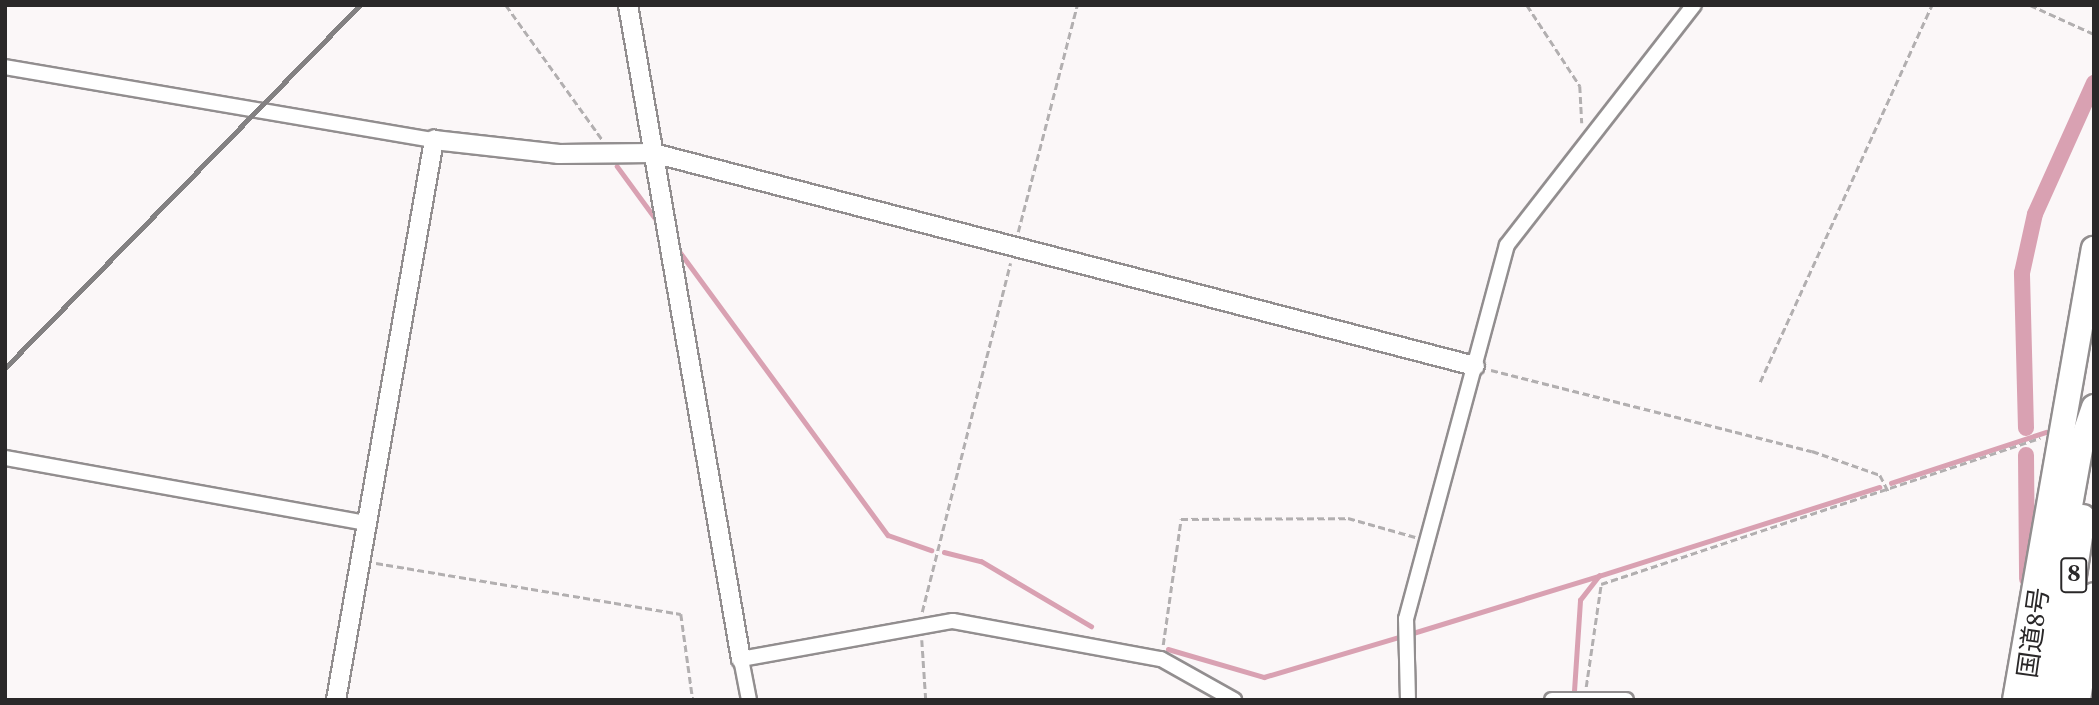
<!DOCTYPE html>
<html>
<head>
<meta charset="utf-8">
<style>
	body { margin:0 }
	#map { position:relative; width:2099px; height:705px; overflow:hidden; background:#fbf7f8; font-family:Spectral,"Noto Sans JP",serif }
	div>[style] { position:absolute }
	.stream>* { height:4.5px; margin:-2.25px; padding:0 2.25px; transform-origin:2.25px; border-radius:2.25px; background:#d9a1b2 }
	.canal>* { height:16px; margin:-8px; padding:0 8px; transform-origin:8px; border-radius:8px; background:#d9a1b2 }
	.path>* { height:2.5px; margin-top:-1.25px; transform-origin:0; background:repeating-linear-gradient(90deg,#b2afb0 0 7px,transparent 0 10.5px) }
	.roads { filter:drop-shadow(2px 0 #928e8f) drop-shadow(-2px 0 #928e8f) drop-shadow(0 2px #928e8f) drop-shadow(0 -2px #928e8f) }
	.minor>* { height:14px; margin:-7px; padding:0 7px; transform-origin:7px; border-radius:7px; background:#fff }
	.tertiary>* { height:18px; margin:-9px; padding:0 9px; transform-origin:9px; border-radius:9px; background:#fff }
	.trunk>* { height:24px; margin:-12px; padding:0 12px; transform-origin:12px; border-radius:12px; background:#fff }
	.rail>* { height:4.5px; margin:-2.25px; padding:0 2.25px; transform-origin:2.25px; border-radius:2.25px; background:#838182 }
	span { translate:-50% -50%; white-space:nowrap; text-align:center; line-height:1.15; -webkit-text-stroke:5px #fff; paint-order:stroke }
	.shield-label span { padding:2px 5px; background:#fff; border:2px solid; border-radius:5px; -webkit-text-stroke-width:0 }
	.shield-label { font-size:24px; color:#2a2829; font-weight:700 }
	.street-label { font-size:26px; color:#2a2829 }
	.frame { position:absolute; inset:0; border:7px solid #2a2829; pointer-events:none }
</style>
</head>
<body>
<div id="map">
	<div class="stream">
		<div style="left:617px;top:166px;width:69px;rotate:53.8deg"></div>
		<div style="left:677px;top:248px;width:356px;rotate:53.7deg"></div>
		<div style="left:888px;top:535px;width:46px;rotate:19.2deg"></div>
		<div style="left:1891px;top:483px;width:163px;rotate:-18.2deg"></div>
		<div style="left:944px;top:552px;width:38px;rotate:14deg"></div>
		<div style="left:981px;top:561px;width:128px;rotate:30.6deg"></div>
		<div style="left:1413px;top:633px;width:194px;rotate:-17.1deg"></div>
		<div style="left:1168px;top:649px;width:100px;rotate:16.3deg"></div>
		<div style="left:1264px;top:677px;width:138px;rotate:-16.5deg"></div>
		<div style="left:1574px;top:691px;width:91px;rotate:-86.2deg"></div>
		<div style="left:1580px;top:600px;width:31px;rotate:-52deg"></div>
		<div style="left:1599px;top:576px;width:294px;rotate:-17.6deg"></div>
	</div>
	<div class="canal">
		<div style="left:2026px;top:428px;width:155px;rotate:-91.5deg"></div>
		<div style="left:2022px;top:273px;width:60px;rotate:-77.6deg"></div>
		<div style="left:2035px;top:214px;width:144px;rotate:-65.8deg"></div>
		<div style="left:2026px;top:455px;width:124px;rotate:89.5deg"></div>
	</div>
	<div class="path">
		<div style="left:506px;top:5px;width:165px;rotate:54.4deg"></div>
		<div style="left:1527px;top:5px;width:97px;rotate:56.8deg"></div>
		<div style="left:1580px;top:86px;width:37px;rotate:87deg"></div>
		<div style="left:2030px;top:5px;width:70px;rotate:24.4deg"></div>
		<div style="left:1018px;top:232px;width:235px;rotate:-75.4deg"></div>
		<div style="left:1491px;top:370px;width:331px;rotate:14.2deg"></div>
		<div style="left:1812px;top:451px;width:72px;rotate:19.4deg"></div>
		<div style="left:1880px;top:475px;width:20px;rotate:63deg"></div>
		<div style="left:1760px;top:382px;width:414px;rotate:-65.5deg"></div>
		<div style="left:376px;top:563px;width:309px;rotate:9.5deg"></div>
		<div style="left:681px;top:614px;width:87px;rotate:82.1deg"></div>
		<div style="left:922px;top:612px;width:360px;rotate:-75.8deg"></div>
		<div style="left:922px;top:640px;width:60px;rotate:86.2deg"></div>
		<div style="left:1163px;top:645px;width:127px;rotate:-81.9deg"></div>
		<div style="left:1181px;top:519px;width:167px;rotate:-0.3deg"></div>
		<div style="left:1348px;top:518px;width:70px;rotate:15.8deg"></div>
		<div style="left:1586px;top:687px;width:104px;rotate:-81.7deg"></div>
		<div style="left:1601px;top:584px;width:463px;rotate:-18.4deg"></div>
	</div>
	<div class="roads">
		<div class="minor">
			<div style="left:5px;top:67px;width:435px;rotate:9.7deg"></div>
			<div style="left:5px;top:458px;width:369px;rotate:10.2deg"></div>
			<div style="left:749px;top:700px;width:42px;rotate:-101deg"></div>
			<div style="left:741px;top:659px;width:215px;rotate:-10.2deg"></div>
			<div style="left:953px;top:621px;width:211px;rotate:10.4deg"></div>
			<div style="left:1161px;top:659px;width:84px;rotate:29.3deg"></div>
			<div style="left:1408px;top:700px;width:81px;rotate:-91.4deg"></div>
			<div style="left:1406px;top:619px;width:387px;rotate:-74.9deg"></div>
			<div style="left:1507px;top:245px;width:304px;rotate:-52.1deg"></div>
			<div style="left:1552px;top:700px;width:74px"></div>
		</div>
		<div class="tertiary">
			<div style="left:628px;top:5px;width:664px;rotate:80.2deg"></div>
			<div style="left:336px;top:700px;width:569px;rotate:-80.07deg"></div>
			<div style="left:434px;top:140px;width:126px;rotate:6.4deg"></div>
			<div style="left:559px;top:154px;width:94px;rotate:-0.6deg"></div>
			<div style="left:653px;top:153px;width:849px;rotate:14.53deg"></div>
		</div>
		<div class="trunk">
			<div style="left:2015px;top:700px;width:458px;rotate:-80.1deg"></div>
			<div style="left:2035px;top:700px;width:259px;rotate:-79.8deg"></div>
			<div style="left:2081px;top:445px;width:40px;rotate:-71.1deg"></div>
			<div style="left:2055px;top:700px;width:185px;rotate:-81.3deg"></div>
			<div style="left:2078px;top:700px;width:106px;rotate:-81.3deg"></div>
		</div>
	</div>
	<div class="rail">
		<div style="left:5px;top:368px;width:508px;rotate:-45.64deg"></div>
	</div>
	<div class="shield-label">
		<span style="left:2074px;top:575px">8</span>
	</div>
	<div class="street-label">
		<span style="left:2035px;top:633px;rotate:-82deg">国道8号</span>
	</div>
	<div class="frame"></div>
</div>
</body>
</html>
